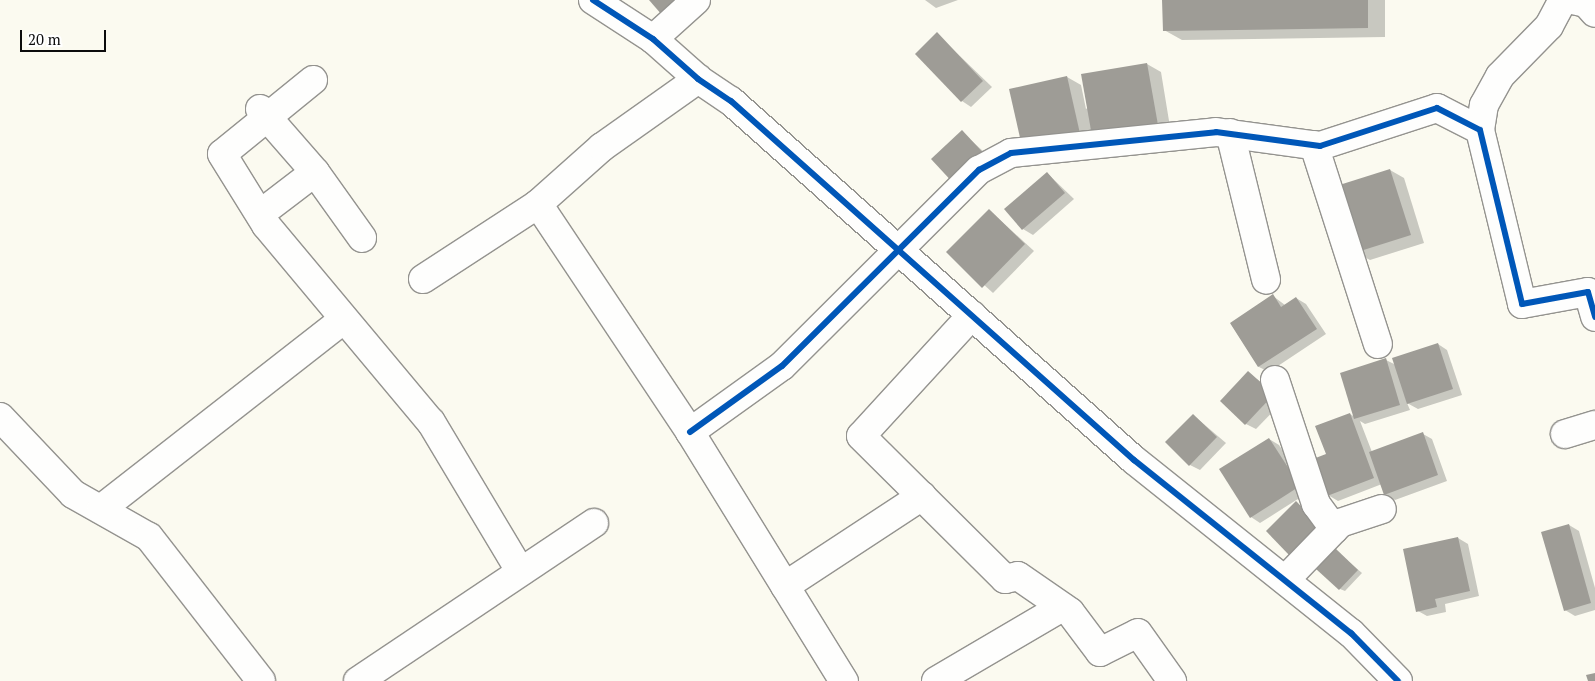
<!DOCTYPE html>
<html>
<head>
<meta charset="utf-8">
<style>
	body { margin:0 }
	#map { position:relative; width:1595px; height:681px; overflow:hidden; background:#fbfaf0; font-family:"PT Serif",serif }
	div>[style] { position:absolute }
	.shadow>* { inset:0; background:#0003 }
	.building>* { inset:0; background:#9e9c96 }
	.roads { filter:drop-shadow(1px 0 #94938f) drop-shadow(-1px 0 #94938f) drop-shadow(0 1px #94938f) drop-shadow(0 -1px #94938f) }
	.street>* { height:28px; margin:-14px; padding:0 14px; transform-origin:14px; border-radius:14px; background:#fefefd }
	.cycleway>* { height:6px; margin:-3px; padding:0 3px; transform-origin:3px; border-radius:3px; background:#0057b8 }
	span { translate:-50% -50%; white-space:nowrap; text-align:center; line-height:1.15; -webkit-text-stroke:5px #fff; paint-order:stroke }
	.scale { position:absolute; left:20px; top:30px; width:86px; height:22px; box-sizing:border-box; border:2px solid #0c0c0c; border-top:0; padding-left:6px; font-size:15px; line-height:18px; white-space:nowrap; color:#0c0c0c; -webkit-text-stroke:4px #fff; paint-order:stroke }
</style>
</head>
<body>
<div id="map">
	<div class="shadow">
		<div style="clip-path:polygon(925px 0,958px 0,936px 8px)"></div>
		<div style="clip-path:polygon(1164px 0,1385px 0,1385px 37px,1182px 40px,1164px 30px)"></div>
		<div style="clip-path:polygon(937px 34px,992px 87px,971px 107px,962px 101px)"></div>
		<div style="clip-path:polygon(1147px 64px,1161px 72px,1171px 133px,1039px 159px,1067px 77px,1081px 85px,1086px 109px)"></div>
		<div style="clip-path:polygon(962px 132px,996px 163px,957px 185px)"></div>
		<div style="clip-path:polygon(1390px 170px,1404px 178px,1424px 243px,1370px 260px,1355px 252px)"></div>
		<div style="clip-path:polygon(1047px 173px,1074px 199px,1033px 235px,1023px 229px)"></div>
		<div style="clip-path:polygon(989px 210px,1034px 251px,993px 293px,948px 252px)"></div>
		<div style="clip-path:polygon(1273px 296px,1285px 305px,1296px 298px,1306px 304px,1326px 334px,1269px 372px,1259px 367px,1231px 324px)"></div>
		<div style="clip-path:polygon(1438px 344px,1447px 350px,1462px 395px,1418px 409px,1407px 403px,1410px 410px,1365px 424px,1360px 421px,1372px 452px,1423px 434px,1432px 439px,1447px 481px,1395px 500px,1385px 494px,1382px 484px,1338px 501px,1328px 495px,1327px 455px,1350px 414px,1355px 417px,1386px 360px,1396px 365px)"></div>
		<div style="clip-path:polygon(1248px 372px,1283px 401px,1256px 429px,1246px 424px)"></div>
		<div style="clip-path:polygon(1193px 415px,1226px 443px,1200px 470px,1190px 465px)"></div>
		<div style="clip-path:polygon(1269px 439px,1279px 445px,1309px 492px,1260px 523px,1251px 517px)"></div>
		<div style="clip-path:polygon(1569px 525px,1579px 531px,1595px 588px,1595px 610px,1575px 616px,1565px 610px)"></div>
		<div style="clip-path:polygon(1458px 538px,1468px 544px,1479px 596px,1445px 604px,1446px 612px,1427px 616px,1418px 611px)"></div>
		<div style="clip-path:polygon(1335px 550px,1362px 573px,1345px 591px,1340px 589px)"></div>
	</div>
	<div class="building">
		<div style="clip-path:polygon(649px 0,679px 0,662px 15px)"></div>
		<div style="clip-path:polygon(1162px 0,1368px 0,1368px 28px,1163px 31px)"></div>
		<div style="clip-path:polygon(937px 32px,983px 81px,961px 102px,915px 54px)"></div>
		<div style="clip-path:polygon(1147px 63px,1158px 125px,1092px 136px,1081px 74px)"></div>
		<div style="clip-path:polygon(1067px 76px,1081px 138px,1023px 151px,1009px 89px)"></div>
		<div style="clip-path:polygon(962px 130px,987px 157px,956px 186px,931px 159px)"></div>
		<div style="clip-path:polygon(1390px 169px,1411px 235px,1354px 253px,1333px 187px)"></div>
		<div style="clip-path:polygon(1047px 172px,1065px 193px,1022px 230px,1004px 209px)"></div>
		<div style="clip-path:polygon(989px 209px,1025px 244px,982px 288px,946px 252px)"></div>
		<div style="clip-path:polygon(1273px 294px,1281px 307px,1296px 297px,1317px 329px,1258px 367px,1230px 323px)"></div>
		<div style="clip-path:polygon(1438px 343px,1453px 389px,1407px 404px,1392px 358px)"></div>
		<div style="clip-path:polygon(1386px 358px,1400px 405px,1354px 419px,1340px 373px)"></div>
		<div style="clip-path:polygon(1248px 371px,1274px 394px,1245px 425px,1220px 401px)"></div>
		<div style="clip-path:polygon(1350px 413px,1374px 478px,1327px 496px,1313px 459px,1326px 454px,1315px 426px)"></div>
		<div style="clip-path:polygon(1193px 414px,1217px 437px,1189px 466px,1165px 442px)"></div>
		<div style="clip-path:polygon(1423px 432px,1438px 475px,1384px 495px,1369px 452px)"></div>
		<div style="clip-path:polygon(1269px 438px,1300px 486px,1250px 518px,1219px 469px)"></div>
		<div style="clip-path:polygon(1296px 501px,1320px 526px,1290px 556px,1266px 531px)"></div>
		<div style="clip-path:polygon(1569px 524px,1591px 603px,1564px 611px,1541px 532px)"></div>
		<div style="clip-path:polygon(1458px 537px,1470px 591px,1435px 599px,1437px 607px,1416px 612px,1403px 549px)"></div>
		<div style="clip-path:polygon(1335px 548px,1358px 570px,1339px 590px,1316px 569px)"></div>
		<div style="clip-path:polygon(1595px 673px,1595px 681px,1588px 681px,1586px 675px)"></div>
	</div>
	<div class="roads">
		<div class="street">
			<div style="left:593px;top:0;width:72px;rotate:33deg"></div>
			<div style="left:653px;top:39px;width:60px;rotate:41.6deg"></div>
			<div style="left:698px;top:79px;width:40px;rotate:34deg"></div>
			<div style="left:731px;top:101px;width:540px;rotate:41.7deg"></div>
			<div style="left:1134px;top:460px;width:278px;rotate:38.6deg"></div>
			<div style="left:1351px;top:633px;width:67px;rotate:45.6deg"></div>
			<div style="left:1573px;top:0;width:13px;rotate:13deg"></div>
			<div style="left:1586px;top:3px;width:13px;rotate:48deg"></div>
			<div style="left:653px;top:39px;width:58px;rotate:-42.2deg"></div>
			<div style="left:313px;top:80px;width:117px;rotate:140.9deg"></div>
			<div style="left:222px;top:154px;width:84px;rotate:58.2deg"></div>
			<div style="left:266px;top:225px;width:257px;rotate:50.1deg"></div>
			<div style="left:431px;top:422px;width:174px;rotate:59.1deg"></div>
			<div style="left:260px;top:109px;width:84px;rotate:48.9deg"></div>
			<div style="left:315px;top:172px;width:81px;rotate:54.5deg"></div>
			<div style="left:1480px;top:130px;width:25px;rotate:-81deg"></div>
			<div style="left:1484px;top:105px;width:33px;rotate:-61deg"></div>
			<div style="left:1500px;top:76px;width:70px;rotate:-45.6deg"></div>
			<div style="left:1549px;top:26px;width:30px;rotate:-62deg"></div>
			<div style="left:1230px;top:133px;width:151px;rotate:76.2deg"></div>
			<div style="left:1314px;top:145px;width:209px;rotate:72.2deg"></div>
			<div style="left:538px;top:204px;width:274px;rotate:56.3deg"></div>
			<div style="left:690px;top:432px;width:293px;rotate:58.3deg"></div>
			<div style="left:260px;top:214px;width:69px;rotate:-37.4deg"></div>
			<div style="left:423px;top:279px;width:137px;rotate:-33.1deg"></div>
			<div style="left:538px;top:204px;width:86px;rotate:-41.7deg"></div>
			<div style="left:602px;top:147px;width:118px;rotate:-35.3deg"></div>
			<div style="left:972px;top:315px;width:164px;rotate:132.5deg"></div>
			<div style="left:861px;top:436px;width:203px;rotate:44.8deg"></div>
			<div style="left:1005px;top:579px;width:13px;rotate:-13deg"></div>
			<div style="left:1018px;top:576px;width:63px;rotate:34.7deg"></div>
			<div style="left:1070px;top:612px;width:50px;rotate:53.1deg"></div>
			<div style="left:1100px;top:652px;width:42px;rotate:-26.6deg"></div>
			<div style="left:1138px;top:633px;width:59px;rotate:54.7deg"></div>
			<div style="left:1275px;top:380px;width:131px;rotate:71.7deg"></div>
			<div style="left:1316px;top:504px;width:31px;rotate:54deg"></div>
			<div style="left:0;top:417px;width:106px;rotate:46.5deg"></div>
			<div style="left:73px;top:494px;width:87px;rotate:29.5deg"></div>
			<div style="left:149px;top:537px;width:182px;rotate:52.1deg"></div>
			<div style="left:690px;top:432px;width:113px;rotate:-35.7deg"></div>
			<div style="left:782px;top:366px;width:278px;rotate:-44.9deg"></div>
			<div style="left:979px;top:170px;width:36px;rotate:-28deg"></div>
			<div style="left:1011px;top:153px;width:206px;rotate:-5.8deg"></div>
			<div style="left:1216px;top:132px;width:105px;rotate:7.7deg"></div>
			<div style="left:1320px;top:146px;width:123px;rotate:-18deg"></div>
			<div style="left:1437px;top:108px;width:48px;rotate:27.1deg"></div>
			<div style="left:1480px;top:130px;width:179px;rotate:76.4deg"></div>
			<div style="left:1522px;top:304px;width:67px;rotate:-10.3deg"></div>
			<div style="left:1588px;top:292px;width:26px;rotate:74deg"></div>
			<div style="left:1565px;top:434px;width:31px;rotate:-17deg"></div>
			<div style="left:101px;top:509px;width:308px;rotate:-38deg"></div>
			<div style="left:1285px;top:580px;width:79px;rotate:-46deg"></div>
			<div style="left:1340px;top:523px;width:44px;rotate:-18.4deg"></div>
			<div style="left:785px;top:586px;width:164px;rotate:-33.3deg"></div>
			<div style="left:358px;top:681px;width:284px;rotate:-33.8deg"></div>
			<div style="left:936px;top:681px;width:146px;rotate:-30.4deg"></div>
		</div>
	</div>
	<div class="cycleway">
		<div style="left:593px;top:0;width:72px;rotate:33deg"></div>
		<div style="left:653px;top:39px;width:60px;rotate:41.6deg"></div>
		<div style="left:698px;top:79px;width:40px;rotate:34deg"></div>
		<div style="left:731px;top:101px;width:540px;rotate:41.7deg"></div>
		<div style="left:1134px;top:460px;width:278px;rotate:38.6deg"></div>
		<div style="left:1351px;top:633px;width:67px;rotate:45.6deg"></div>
		<div style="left:690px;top:432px;width:113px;rotate:-35.7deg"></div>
		<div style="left:782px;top:366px;width:278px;rotate:-44.9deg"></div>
		<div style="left:979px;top:170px;width:36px;rotate:-28deg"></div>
		<div style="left:1011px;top:153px;width:206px;rotate:-5.8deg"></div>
		<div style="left:1216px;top:132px;width:105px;rotate:7.7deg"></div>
		<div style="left:1320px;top:146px;width:123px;rotate:-18deg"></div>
		<div style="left:1437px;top:108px;width:48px;rotate:27.1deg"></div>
		<div style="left:1480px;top:130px;width:179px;rotate:76.4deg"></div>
		<div style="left:1522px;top:304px;width:67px;rotate:-10.3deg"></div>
		<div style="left:1588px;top:292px;width:26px;rotate:74deg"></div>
	</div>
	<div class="scale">20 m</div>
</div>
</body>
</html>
